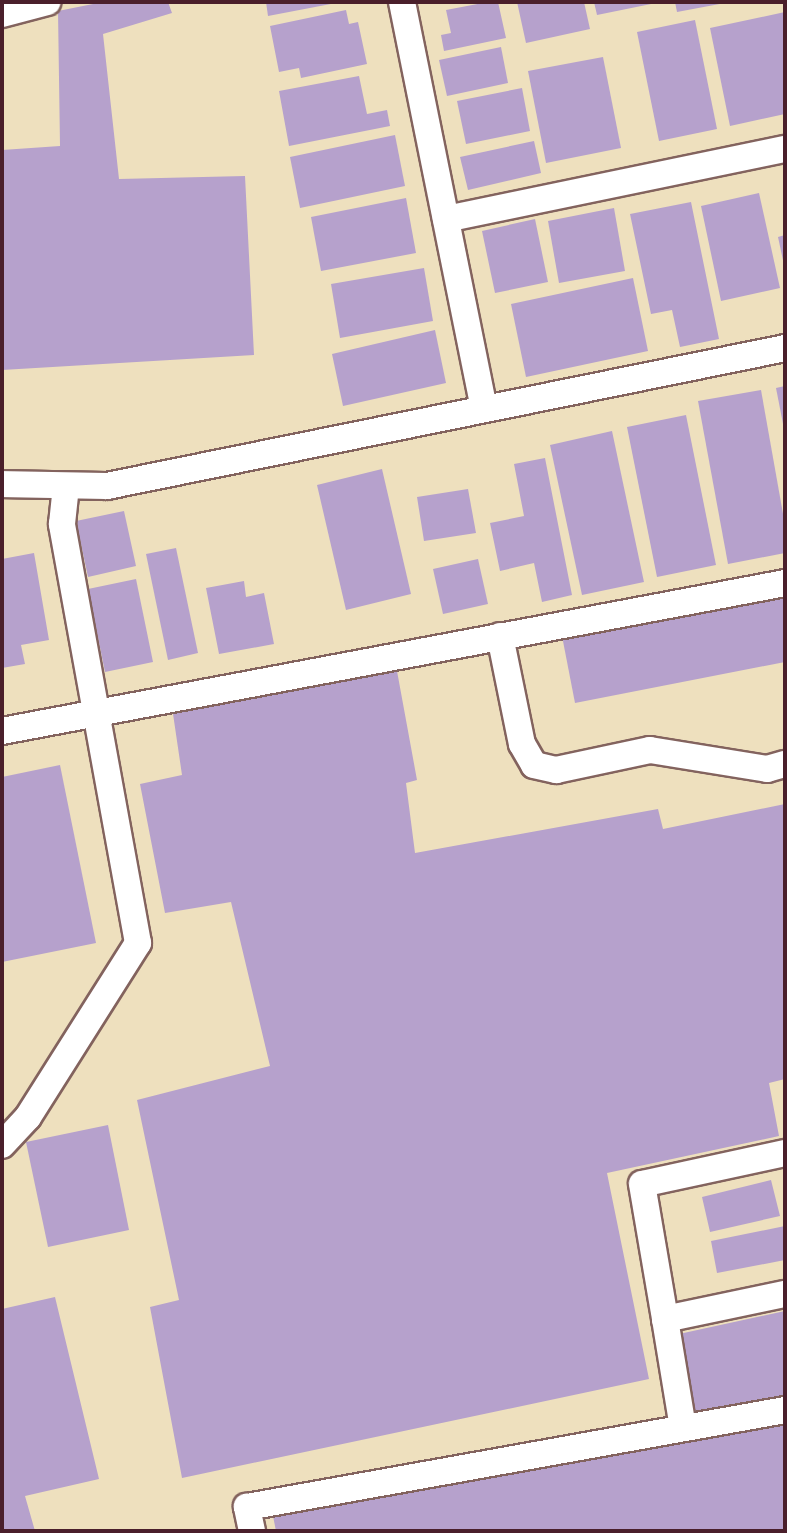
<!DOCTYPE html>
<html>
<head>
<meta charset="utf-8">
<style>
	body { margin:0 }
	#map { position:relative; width:787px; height:1533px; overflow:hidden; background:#eee0be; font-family:Delius,sans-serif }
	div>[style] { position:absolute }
	.building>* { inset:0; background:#b6a1cc }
	.roads { filter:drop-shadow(2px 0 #83635e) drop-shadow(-2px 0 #83635e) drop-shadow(0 2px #83635e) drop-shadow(0 -2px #83635e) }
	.minor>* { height:26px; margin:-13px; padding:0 13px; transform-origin:13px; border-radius:13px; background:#fff }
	span { translate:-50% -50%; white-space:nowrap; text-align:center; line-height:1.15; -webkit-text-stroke:6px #fbf7ec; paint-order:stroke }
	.frame { position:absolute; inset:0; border:4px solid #4a1f2b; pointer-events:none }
</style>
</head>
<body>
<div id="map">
	<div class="building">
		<div style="clip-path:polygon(103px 2px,168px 2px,172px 13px,103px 34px,119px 179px,245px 176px,254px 355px,2px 370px,2px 150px,60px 146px,58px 11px)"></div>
		<div style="clip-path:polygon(266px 2px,336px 2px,336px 3px,268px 16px)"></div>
		<div style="clip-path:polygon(488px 2px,498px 2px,506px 38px,444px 51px,441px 35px,451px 33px,446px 10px)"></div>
		<div style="clip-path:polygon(517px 2px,584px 2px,590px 29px,526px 43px)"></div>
		<div style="clip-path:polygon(594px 2px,656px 2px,656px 3px,597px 15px)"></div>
		<div style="clip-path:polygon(675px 2px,725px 2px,725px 3px,677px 12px)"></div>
		<div style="clip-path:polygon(346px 10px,349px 24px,358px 22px,367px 64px,301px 78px,299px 68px,279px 72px,270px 26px)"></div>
		<div style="clip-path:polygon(785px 12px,785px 114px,730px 126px,710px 28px)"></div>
		<div style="clip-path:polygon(695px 20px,717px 129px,659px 141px,637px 32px)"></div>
		<div style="clip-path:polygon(501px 47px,508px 83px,447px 96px,439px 60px)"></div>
		<div style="clip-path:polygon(603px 57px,621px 148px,546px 163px,528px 71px)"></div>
		<div style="clip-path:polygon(359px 76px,367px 114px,387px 110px,390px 126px,289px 146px,279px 91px)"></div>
		<div style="clip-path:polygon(522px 88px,530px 131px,466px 144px,457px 101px)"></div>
		<div style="clip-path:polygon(395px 135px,405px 186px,300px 208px,290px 157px)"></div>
		<div style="clip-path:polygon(534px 141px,541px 173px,468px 190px,460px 157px)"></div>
		<div style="clip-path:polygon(759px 193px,780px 288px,721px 301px,701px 206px)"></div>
		<div style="clip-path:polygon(406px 198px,416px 253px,321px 271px,311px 217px)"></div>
		<div style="clip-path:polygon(691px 202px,719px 339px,680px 347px,672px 310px,651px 314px,630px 214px)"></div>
		<div style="clip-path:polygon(614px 208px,625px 271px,559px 283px,548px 221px)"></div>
		<div style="clip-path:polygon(535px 219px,548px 282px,495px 293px,482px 231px)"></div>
		<div style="clip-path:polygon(785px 235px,785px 265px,784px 265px,778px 237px)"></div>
		<div style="clip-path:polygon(424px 268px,433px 321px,340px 338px,331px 284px)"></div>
		<div style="clip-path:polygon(633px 278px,648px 351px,526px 377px,511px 304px)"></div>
		<div style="clip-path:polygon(435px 330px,446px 383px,343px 406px,332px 354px)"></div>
		<div style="clip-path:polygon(785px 386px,785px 429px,784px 429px,776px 388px)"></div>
		<div style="clip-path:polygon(761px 390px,785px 525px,785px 553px,728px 564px,698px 401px)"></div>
		<div style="clip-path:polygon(686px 415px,716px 565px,657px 577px,627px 427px)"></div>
		<div style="clip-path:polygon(612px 431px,644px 582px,582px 595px,550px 445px)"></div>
		<div style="clip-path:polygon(545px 458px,572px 595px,542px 602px,534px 563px,500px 571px,490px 523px,524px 516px,514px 464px)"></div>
		<div style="clip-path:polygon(382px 469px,411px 594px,346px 610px,317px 485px)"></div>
		<div style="clip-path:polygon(468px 489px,476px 533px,424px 541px,417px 497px)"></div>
		<div style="clip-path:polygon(124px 511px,136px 566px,88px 577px,76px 521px)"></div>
		<div style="clip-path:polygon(176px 548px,198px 653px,168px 660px,146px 554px)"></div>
		<div style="clip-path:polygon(34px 553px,49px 640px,21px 645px,25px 664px,2px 668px,2px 559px)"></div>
		<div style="clip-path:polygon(478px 559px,488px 604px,443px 614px,433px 569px)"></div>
		<div style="clip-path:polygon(136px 579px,153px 662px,105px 672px,88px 589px)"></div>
		<div style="clip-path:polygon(244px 581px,246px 597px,264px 593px,274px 644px,219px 654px,206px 588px)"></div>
		<div style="clip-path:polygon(785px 593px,785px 662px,575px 703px,562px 636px)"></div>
		<div style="clip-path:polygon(397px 671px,417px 780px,406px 783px,415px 853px,658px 809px,663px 829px,785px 804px,785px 1079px,769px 1083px,779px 1136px,607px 1173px,649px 1379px,182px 1478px,150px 1307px,179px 1300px,137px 1100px,270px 1066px,231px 902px,165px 913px,140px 784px,182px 775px,172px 707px)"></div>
		<div style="clip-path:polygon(60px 765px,96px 943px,2px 962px,2px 777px)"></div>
		<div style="clip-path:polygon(108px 1125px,129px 1230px,48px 1247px,26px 1142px)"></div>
		<div style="clip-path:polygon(771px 1180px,780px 1216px,710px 1232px,702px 1197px)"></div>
		<div style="clip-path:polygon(785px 1226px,785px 1260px,717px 1273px,711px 1241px)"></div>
		<div style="clip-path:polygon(55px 1297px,99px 1479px,25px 1496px,35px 1531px,2px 1531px,2px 1309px)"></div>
		<div style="clip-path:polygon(785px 1311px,785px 1396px,694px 1414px,679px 1334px)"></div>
		<div style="clip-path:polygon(785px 1416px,785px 1531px,276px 1531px,272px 1511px)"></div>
	</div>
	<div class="roads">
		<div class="minor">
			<div style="left:402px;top:2px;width:415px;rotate:78.6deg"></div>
			<div style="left:2px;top:14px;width:47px;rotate:-14.9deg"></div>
			<div style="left:446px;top:219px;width:346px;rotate:-11.7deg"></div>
			<div style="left:2px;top:484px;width:105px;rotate:1.1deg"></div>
			<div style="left:107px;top:486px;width:692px;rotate:-11.5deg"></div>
			<div style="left:500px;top:636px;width:110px;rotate:78.5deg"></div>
			<div style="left:522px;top:744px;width:24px;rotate:60deg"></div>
			<div style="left:534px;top:765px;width:23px;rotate:13deg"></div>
			<div style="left:556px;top:770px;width:96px;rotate:-12deg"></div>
			<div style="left:650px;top:750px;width:119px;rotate:9.2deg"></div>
			<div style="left:767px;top:769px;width:19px;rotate:-16deg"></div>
			<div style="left:2px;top:731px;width:797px;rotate:-10.7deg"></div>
			<div style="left:2px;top:1145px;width:38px;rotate:-47deg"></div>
			<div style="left:28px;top:1117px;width:206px;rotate:-57.7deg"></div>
			<div style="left:138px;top:943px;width:426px;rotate:-100.3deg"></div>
			<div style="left:62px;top:524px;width:38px;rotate:-84deg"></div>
			<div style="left:785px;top:1153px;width:146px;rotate:167.8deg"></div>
			<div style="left:642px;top:1184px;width:137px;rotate:80.3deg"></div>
			<div style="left:665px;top:1319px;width:123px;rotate:-11.8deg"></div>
			<div style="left:665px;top:1319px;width:110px;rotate:80.6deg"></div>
			<div style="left:252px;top:1531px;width:25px;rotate:-102deg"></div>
			<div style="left:247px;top:1507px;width:547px;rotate:-10.22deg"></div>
		</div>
	</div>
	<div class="frame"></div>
</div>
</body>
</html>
